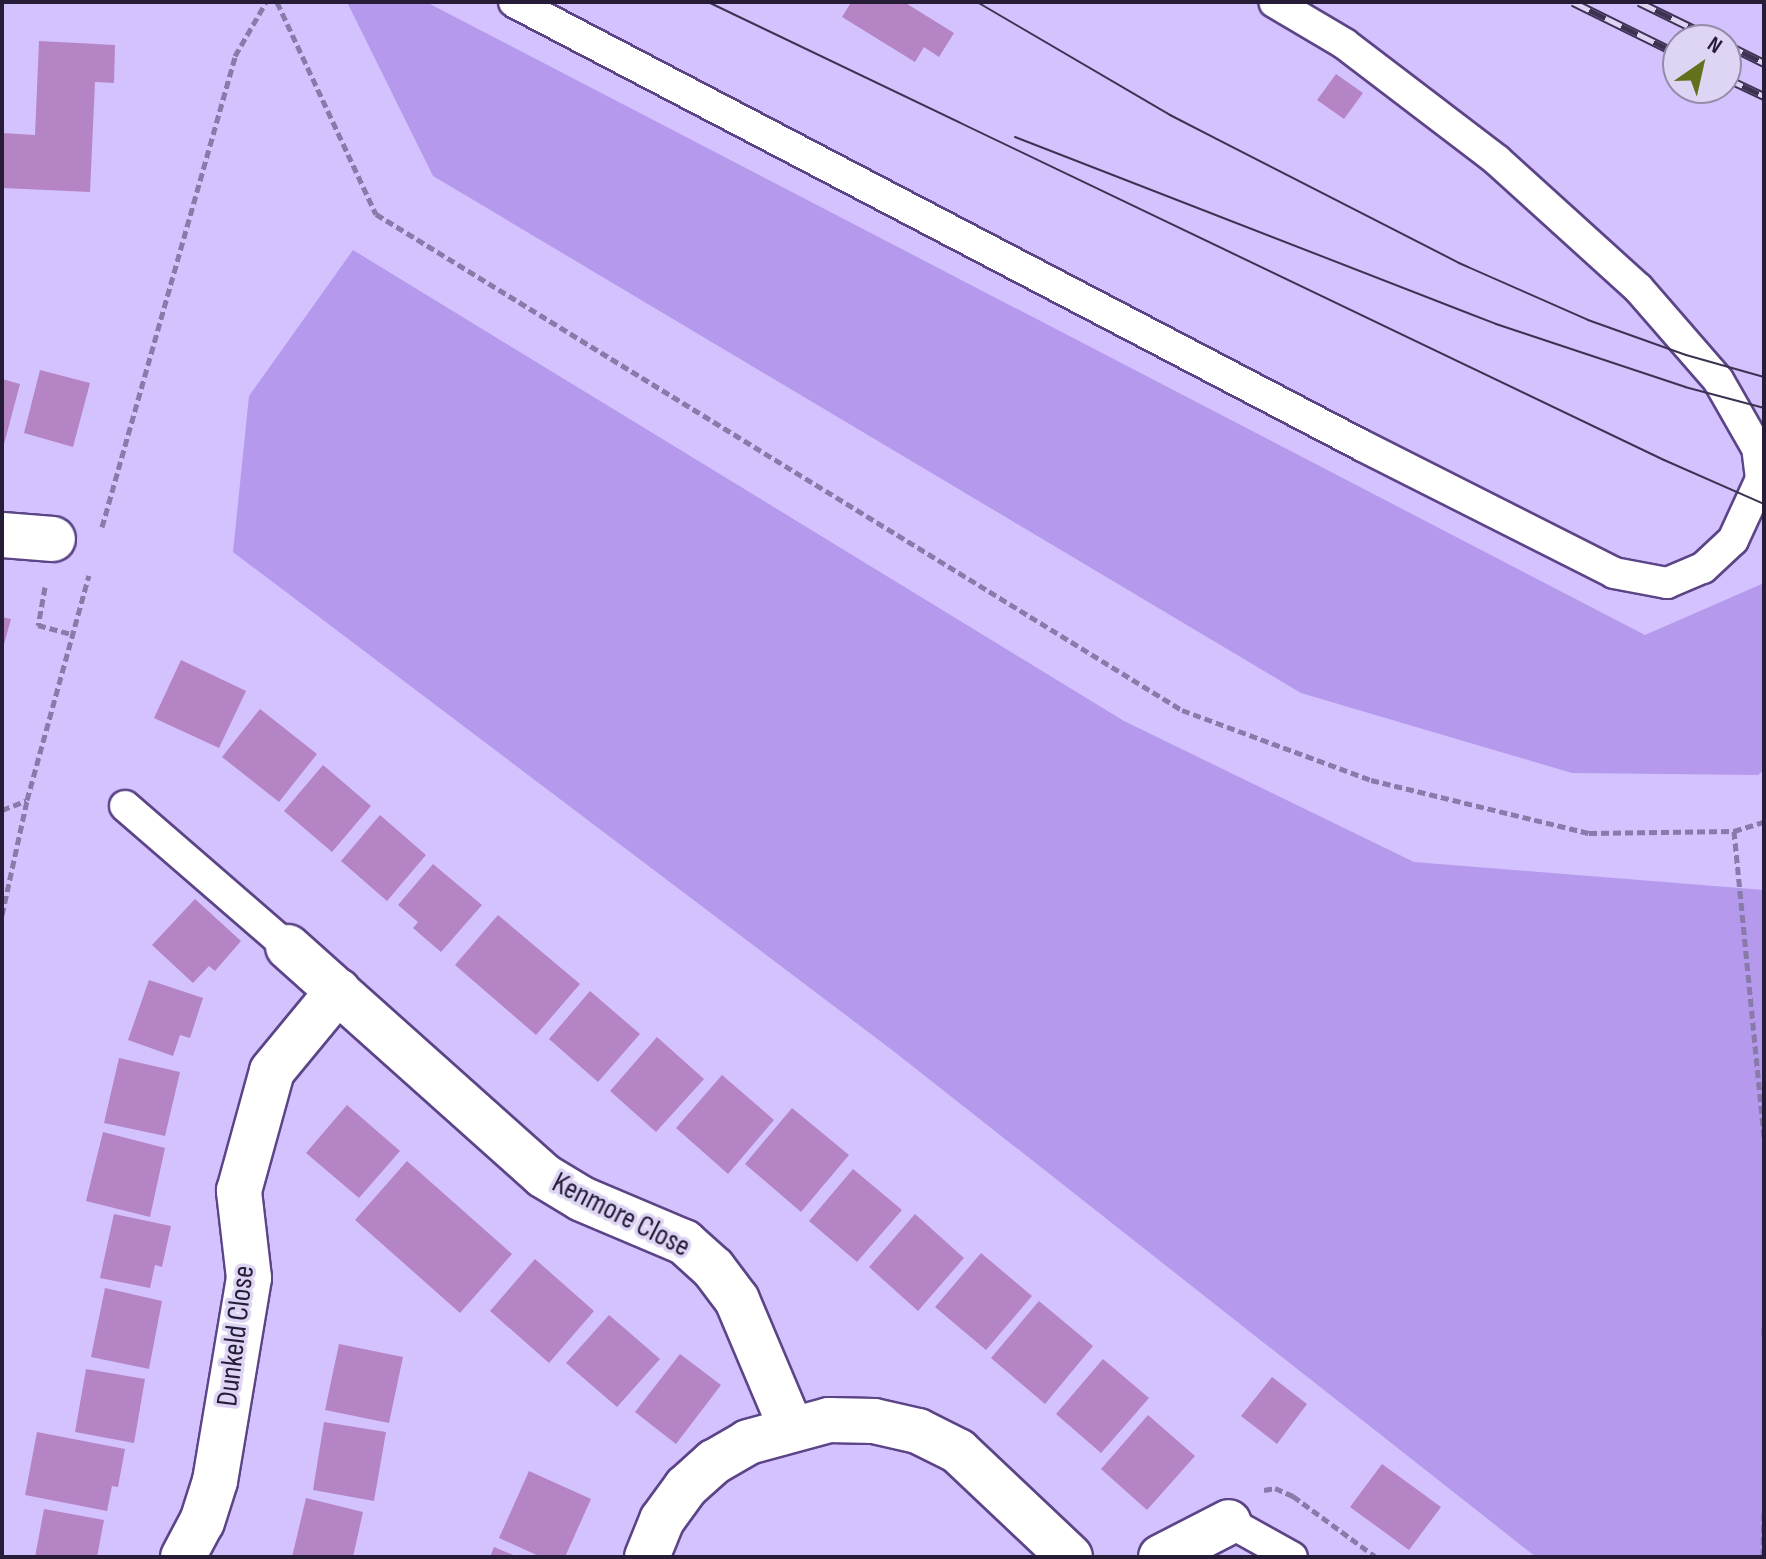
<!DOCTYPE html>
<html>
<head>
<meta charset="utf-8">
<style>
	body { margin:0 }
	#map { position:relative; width:1766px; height:1559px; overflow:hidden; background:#d4c2ff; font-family:"Sofia Sans Condensed",sans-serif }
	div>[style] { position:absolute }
	.green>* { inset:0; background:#b499ec }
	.building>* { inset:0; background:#b584c4 }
	.path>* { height:5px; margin-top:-2.5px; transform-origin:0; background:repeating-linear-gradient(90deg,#887aa9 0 8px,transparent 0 12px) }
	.roads { filter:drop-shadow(2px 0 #5c4587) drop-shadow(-2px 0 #5c4587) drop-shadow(0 2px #5c4587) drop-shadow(0 -2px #5c4587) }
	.lane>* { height:30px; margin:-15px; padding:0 15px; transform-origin:15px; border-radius:15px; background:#fff }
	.street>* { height:44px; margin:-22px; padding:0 22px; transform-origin:22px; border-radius:22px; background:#fff }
	.tram>* { height:2px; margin:-1px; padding:0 1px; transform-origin:1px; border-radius:1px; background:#3d3252 }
	.rail>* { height:9px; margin-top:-4.5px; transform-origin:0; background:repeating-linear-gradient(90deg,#ded5f4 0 18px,#3d3252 0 36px); box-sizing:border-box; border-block:2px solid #3d3252 }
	span { translate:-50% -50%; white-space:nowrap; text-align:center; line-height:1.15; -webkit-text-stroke:7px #ded5f4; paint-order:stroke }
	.street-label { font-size:30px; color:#261c38 }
	.frame { position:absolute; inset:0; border:4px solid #261c38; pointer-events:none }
	.north { position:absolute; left:1662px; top:24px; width:80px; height:80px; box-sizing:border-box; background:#ded5f4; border:2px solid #948ba9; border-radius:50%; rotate:34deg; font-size:22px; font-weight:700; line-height:32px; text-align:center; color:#261c38 }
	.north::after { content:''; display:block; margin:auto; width:28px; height:36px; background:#64711c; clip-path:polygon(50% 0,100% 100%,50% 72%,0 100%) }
</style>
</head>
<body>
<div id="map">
	<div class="green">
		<div style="clip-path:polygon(347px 2px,426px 2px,1645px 635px,1764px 583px,1764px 770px,1758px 775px,1572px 773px,1301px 693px,433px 176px)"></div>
		<div style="clip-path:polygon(353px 250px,1124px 721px,1414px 862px,1764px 890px,1764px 1557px,1536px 1557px,892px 1050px,233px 552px,249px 396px)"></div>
	</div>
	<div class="building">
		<div style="clip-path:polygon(847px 2px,904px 2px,954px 33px,939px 57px,924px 47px,915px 62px,842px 17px,850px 4px)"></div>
		<div style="clip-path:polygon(39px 41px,115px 45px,114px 83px,95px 82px,90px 192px,2px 188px,2px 133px,35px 135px)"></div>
		<div style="clip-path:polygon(1336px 74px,1363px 93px,1344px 119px,1317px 100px)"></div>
		<div style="clip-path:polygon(40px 370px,90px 383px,73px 447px,24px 433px)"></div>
		<div style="clip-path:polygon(2px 379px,20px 384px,3px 448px,2px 448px)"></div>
		<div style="clip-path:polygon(2px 617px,11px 619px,3px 648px,2px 648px)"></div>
		<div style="clip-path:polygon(181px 660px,246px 691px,219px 748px,154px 718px)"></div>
		<div style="clip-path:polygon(260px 709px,317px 754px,279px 802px,222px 757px)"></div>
		<div style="clip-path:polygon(323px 765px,371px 806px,332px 852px,284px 811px)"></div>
		<div style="clip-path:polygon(380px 815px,426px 855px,387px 901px,341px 861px)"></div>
		<div style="clip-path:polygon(433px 864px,482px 905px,441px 952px,413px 928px,418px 922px,398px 905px)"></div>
		<div style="clip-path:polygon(195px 899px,241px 941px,215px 971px,209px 966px,193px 983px,152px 945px)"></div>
		<div style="clip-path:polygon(498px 915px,580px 984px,536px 1035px,455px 965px)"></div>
		<div style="clip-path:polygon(149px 980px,203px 998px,190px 1038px,180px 1035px,173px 1056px,128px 1040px)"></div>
		<div style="clip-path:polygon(590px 991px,640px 1034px,598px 1082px,549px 1039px)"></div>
		<div style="clip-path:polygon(657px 1037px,704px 1079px,656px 1132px,610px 1091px)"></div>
		<div style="clip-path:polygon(119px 1058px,180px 1072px,165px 1136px,104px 1123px)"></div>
		<div style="clip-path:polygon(722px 1075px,774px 1120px,728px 1174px,676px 1128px)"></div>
		<div style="clip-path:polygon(347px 1105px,400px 1151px,359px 1198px,306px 1153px)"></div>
		<div style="clip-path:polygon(792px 1108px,849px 1155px,801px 1212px,745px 1164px)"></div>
		<div style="clip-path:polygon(103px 1132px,165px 1148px,150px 1217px,86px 1201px)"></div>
		<div style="clip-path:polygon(407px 1161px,512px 1254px,460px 1313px,355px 1220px)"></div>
		<div style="clip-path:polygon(853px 1169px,902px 1210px,857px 1262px,809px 1221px)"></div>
		<div style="clip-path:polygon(114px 1214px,171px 1226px,162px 1267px,155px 1265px,150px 1288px,100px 1278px)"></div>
		<div style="clip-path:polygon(915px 1214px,964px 1258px,918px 1311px,869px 1267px)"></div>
		<div style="clip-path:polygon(981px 1253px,1032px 1296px,986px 1350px,935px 1307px)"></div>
		<div style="clip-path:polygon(535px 1259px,594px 1311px,549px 1363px,490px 1311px)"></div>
		<div style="clip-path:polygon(105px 1288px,162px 1301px,149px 1369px,91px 1357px)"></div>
		<div style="clip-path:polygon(1039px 1301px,1093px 1346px,1045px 1404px,991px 1358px)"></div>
		<div style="clip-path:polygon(609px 1315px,660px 1359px,617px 1407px,566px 1363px)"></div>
		<div style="clip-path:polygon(339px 1344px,403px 1357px,389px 1423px,325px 1410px)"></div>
		<div style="clip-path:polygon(680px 1354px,721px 1385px,676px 1444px,635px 1412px)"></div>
		<div style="clip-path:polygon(1103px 1359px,1149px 1398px,1101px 1453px,1056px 1414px)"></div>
		<div style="clip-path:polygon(86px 1369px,145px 1379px,134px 1443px,75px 1432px)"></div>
		<div style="clip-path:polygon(1272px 1377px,1307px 1404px,1277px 1444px,1241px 1416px)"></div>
		<div style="clip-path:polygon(1148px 1415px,1195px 1456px,1147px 1510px,1101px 1469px)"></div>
		<div style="clip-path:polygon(324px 1422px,386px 1432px,374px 1501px,313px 1490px)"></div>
		<div style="clip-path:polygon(37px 1432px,125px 1449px,118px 1487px,112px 1486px,107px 1511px,25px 1495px)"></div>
		<div style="clip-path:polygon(1382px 1464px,1441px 1507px,1409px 1550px,1350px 1507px)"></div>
		<div style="clip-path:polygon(529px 1471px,591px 1499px,565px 1557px,541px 1557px,499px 1538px)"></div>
		<div style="clip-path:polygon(306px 1498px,363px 1512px,353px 1557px,292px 1557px)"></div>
		<div style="clip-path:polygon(44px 1509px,104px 1520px,97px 1557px,35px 1557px)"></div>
		<div style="clip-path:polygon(494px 1547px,518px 1557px,490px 1557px)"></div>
	</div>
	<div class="path">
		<div style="left:277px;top:2px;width:234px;rotate:65deg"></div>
		<div style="left:376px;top:214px;width:946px;rotate:31.61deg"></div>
		<div style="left:1182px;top:710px;width:202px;rotate:20.3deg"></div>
		<div style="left:1371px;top:780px;width:224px;rotate:13.7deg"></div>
		<div style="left:1589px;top:833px;width:145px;rotate:-0.8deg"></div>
		<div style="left:1734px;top:831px;width:31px;rotate:-17deg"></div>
		<div style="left:102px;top:527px;width:489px;rotate:-74.2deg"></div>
		<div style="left:235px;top:56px;width:62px;rotate:-60.1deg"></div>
		<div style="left:45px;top:587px;width:39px;rotate:100deg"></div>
		<div style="left:38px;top:625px;width:35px;rotate:15deg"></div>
		<div style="left:2px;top:810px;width:26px;rotate:-21deg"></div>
		<div style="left:1734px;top:831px;width:309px;rotate:84.4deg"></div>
		<div style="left:2px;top:915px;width:118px;rotate:-77.7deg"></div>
		<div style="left:27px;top:800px;width:233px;rotate:-74.6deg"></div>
		<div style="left:1764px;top:1327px;width:9px;rotate:90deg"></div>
		<div style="left:1264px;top:1490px;width:11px;rotate:-10deg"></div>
		<div style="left:1275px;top:1488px;width:20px;rotate:24deg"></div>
		<div style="left:1293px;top:1496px;width:103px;rotate:36.3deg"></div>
		<div style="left:1763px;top:1557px;width:47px;rotate:-88.8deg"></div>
	</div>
	<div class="roads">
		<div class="lane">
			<div style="left:514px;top:2px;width:958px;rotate:27.61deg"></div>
			<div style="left:1363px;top:446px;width:281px;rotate:26.8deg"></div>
			<div style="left:1614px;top:573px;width:54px;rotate:10.7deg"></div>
			<div style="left:1667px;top:583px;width:39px;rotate:-23deg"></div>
			<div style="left:1703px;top:568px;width:41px;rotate:-43deg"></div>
			<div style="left:1733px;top:540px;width:67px;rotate:-65.3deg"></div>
			<div style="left:1761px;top:479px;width:31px;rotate:-97deg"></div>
			<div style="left:1757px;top:448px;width:78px;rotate:-119.8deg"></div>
			<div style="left:1718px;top:380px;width:122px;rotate:-131deg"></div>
			<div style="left:1638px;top:288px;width:190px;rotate:-137.8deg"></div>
			<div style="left:1497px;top:160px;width:191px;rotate:-142.7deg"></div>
			<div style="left:1345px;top:44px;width:82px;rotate:-149.4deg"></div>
			<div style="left:125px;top:806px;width:216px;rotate:40.9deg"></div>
			<div style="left:1229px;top:1522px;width:72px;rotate:29.1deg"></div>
		</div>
		<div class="street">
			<div style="left:2px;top:535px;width:51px;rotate:4.5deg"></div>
			<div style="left:288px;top:947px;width:343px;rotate:41.8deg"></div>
			<div style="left:544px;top:1176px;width:44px;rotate:31.2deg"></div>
			<div style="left:582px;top:1199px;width:111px;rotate:22.9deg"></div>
			<div style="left:684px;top:1242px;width:39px;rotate:42deg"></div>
			<div style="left:713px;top:1268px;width:40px;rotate:53deg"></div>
			<div style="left:737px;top:1300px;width:139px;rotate:67.1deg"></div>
			<div style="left:183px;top:1557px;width:40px;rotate:-62deg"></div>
			<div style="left:202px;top:1522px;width:43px;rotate:-72.4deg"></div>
			<div style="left:215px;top:1481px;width:206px;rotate:-80.5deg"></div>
			<div style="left:249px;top:1278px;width:88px;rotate:-96.6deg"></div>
			<div style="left:239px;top:1191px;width:124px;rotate:-74.6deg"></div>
			<div style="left:272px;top:1071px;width:104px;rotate:-50.5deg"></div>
			<div style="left:647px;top:1557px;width:40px;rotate:-68deg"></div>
			<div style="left:662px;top:1520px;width:41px;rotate:-54deg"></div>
			<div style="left:686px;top:1487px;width:38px;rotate:-42deg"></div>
			<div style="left:714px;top:1462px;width:39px;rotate:-30deg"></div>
			<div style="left:748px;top:1442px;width:84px;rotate:-15.2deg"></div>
			<div style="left:829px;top:1420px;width:45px;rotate:1.3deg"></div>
			<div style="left:874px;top:1421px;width:45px;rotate:12.8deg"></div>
			<div style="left:918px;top:1431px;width:45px;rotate:26.6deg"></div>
			<div style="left:958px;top:1451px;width:154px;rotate:43.4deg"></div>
			<div style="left:1161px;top:1557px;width:76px;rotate:-27.2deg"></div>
		</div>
	</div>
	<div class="tram">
		<div style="left:708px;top:2px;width:1060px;rotate:25.6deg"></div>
		<div style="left:1664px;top:460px;width:109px;rotate:23.7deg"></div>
		<div style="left:977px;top:2px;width:224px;rotate:30.3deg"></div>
		<div style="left:1170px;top:115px;width:325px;rotate:27.1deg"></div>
		<div style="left:1459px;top:263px;width:141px;rotate:23.8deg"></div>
		<div style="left:1588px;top:320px;width:104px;rotate:19.7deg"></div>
		<div style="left:1686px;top:355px;width:81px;rotate:15.8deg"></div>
		<div style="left:1015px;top:137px;width:516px;rotate:21.24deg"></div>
		<div style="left:1496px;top:324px;width:199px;rotate:18.4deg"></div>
		<div style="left:1685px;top:387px;width:82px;rotate:14.9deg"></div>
	</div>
	<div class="rail">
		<div style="left:1573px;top:2px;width:117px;rotate:26.3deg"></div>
		<div style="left:1639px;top:2px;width:87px;rotate:26deg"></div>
		<div style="left:1726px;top:44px;width:42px;rotate:26.6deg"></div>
		<div style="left:1726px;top:78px;width:42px;rotate:25.3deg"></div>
	</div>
	<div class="street-label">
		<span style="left:621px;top:1215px;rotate:27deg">Kenmore Close</span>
		<span style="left:236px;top:1336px;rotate:-83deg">Dunkeld Close</span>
	</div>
	<div class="frame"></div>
	<div class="north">N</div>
</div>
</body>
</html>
